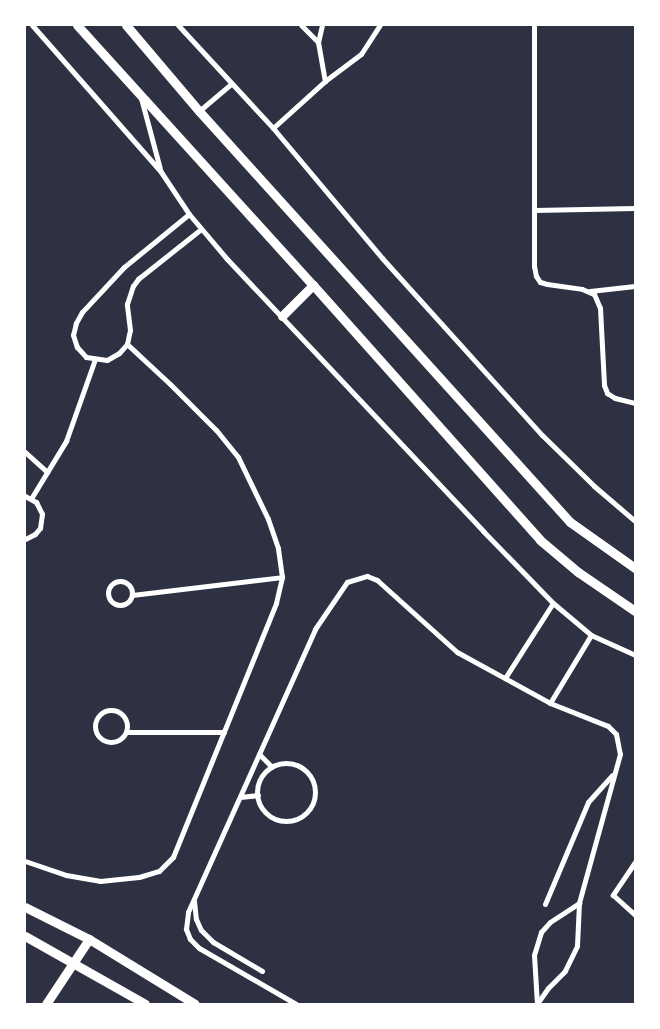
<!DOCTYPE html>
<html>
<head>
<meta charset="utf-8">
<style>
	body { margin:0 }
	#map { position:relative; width:660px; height:1029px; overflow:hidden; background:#2d3142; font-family:Karla,sans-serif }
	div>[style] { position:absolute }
	.minor>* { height:5px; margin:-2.5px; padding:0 2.5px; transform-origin:2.5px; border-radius:2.5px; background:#fff }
	.minor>.ring { margin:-2.5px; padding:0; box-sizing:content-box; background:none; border:5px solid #fff; border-radius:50% }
	.tertiary>* { height:9px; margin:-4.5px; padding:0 4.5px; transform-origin:4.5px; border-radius:4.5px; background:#fff }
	span { translate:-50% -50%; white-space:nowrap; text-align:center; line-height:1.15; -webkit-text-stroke:4px #fff; paint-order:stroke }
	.frame { position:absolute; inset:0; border:26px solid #fff; pointer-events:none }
</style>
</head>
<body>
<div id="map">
	<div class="minor">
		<div style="left:32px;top:25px;width:196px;rotate:48.7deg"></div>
		<div style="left:161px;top:172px;width:50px;rotate:56.3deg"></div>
		<div style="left:189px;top:214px;width:59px;rotate:49.8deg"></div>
		<div style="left:227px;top:259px;width:374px;rotate:46.7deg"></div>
		<div style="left:483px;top:531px;width:100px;rotate:45.8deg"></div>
		<div style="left:553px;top:603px;width:50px;rotate:40.1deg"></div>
		<div style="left:591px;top:635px;width:48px;rotate:24.4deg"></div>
		<div style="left:178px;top:25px;width:140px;rotate:47.3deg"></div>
		<div style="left:273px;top:128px;width:70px;rotate:-42.1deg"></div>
		<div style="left:325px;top:81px;width:45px;rotate:-36.9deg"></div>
		<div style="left:361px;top:54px;width:35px;rotate:-57deg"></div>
		<div style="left:301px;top:25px;width:24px;rotate:45deg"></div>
		<div style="left:322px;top:25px;width:17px;rotate:103deg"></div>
		<div style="left:318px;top:42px;width:40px;rotate:80deg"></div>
		<div style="left:534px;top:25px;width:241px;rotate:90deg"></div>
		<div style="left:534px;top:266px;width:10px;rotate:79deg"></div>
		<div style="left:536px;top:276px;width:7px;rotate:56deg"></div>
		<div style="left:540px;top:282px;width:7px;rotate:16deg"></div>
		<div style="left:547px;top:284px;width:35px;rotate:8deg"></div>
		<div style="left:582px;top:289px;width:13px;rotate:23deg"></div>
		<div style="left:594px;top:294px;width:15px;rotate:67deg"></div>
		<div style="left:600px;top:308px;width:77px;rotate:87deg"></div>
		<div style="left:604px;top:385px;width:9px;rotate:69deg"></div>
		<div style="left:607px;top:393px;width:9px;rotate:32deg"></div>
		<div style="left:615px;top:398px;width:21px;rotate:14deg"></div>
		<div style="left:141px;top:98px;width:73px;rotate:75deg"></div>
		<div style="left:199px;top:111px;width:42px;rotate:-40.2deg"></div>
		<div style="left:273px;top:128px;width:170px;rotate:50deg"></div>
		<div style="left:382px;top:258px;width:239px;rotate:47.9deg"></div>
		<div style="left:542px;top:435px;width:73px;rotate:44.4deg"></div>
		<div style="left:594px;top:486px;width:54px;rotate:40.5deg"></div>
		<div style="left:534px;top:210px;width:101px;rotate:-1.1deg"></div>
		<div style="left:189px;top:214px;width:84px;rotate:140.8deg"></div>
		<div style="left:124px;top:267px;width:62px;rotate:133deg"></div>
		<div style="left:82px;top:312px;width:13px;rotate:119deg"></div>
		<div style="left:76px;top:323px;width:12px;rotate:104deg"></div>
		<div style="left:73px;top:335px;width:13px;rotate:72deg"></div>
		<div style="left:77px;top:347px;width:13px;rotate:48deg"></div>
		<div style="left:86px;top:357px;width:21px;rotate:8deg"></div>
		<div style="left:107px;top:360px;width:14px;rotate:-30deg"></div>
		<div style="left:119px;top:353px;width:12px;rotate:-48deg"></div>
		<div style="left:127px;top:344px;width:14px;rotate:-78deg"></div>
		<div style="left:130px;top:330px;width:26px;rotate:-97deg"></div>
		<div style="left:127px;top:304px;width:19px;rotate:-72deg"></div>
		<div style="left:133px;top:286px;width:9px;rotate:-54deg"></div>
		<div style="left:138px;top:279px;width:80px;rotate:-38.4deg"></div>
		<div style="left:590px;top:291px;width:45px;rotate:-6.3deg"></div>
		<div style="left:25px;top:452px;width:30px;rotate:42deg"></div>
		<div style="left:25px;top:496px;width:13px;rotate:29deg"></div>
		<div style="left:36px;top:502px;width:13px;rotate:63deg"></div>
		<div style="left:42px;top:514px;width:14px;rotate:98deg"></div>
		<div style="left:40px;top:528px;width:8px;rotate:130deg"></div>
		<div style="left:35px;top:534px;width:11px;rotate:153deg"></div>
		<div style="left:32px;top:497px;width:66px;rotate:-58.7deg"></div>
		<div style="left:66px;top:441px;width:87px;rotate:-70.5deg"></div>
		<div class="ring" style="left:108px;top:581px;width:19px;height:19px"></div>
		<div style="left:132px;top:595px;width:151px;rotate:-6.8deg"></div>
		<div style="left:505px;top:678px;width:89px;rotate:-57.4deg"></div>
		<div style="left:550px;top:703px;width:79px;rotate:-58.9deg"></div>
		<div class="ring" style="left:95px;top:710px;width:27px;height:27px"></div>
		<div style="left:126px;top:732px;width:98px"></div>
		<div style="left:259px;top:754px;width:18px;rotate:45deg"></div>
		<div class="ring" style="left:257px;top:763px;width:53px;height:53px"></div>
		<div style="left:240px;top:797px;width:18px;rotate:-6deg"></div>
		<div style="left:25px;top:861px;width:43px;rotate:18.9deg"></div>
		<div style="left:66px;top:875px;width:35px;rotate:10deg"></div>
		<div style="left:100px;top:881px;width:39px;rotate:-6deg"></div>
		<div style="left:139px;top:877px;width:21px;rotate:-17deg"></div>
		<div style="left:159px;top:871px;width:20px;rotate:-45deg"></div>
		<div style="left:173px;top:857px;width:274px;rotate:-67.9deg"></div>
		<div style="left:276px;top:603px;width:27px;rotate:-77deg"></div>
		<div style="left:282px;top:577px;width:29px;rotate:-98deg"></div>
		<div style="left:278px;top:548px;width:31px;rotate:-109deg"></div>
		<div style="left:268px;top:519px;width:69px;rotate:-115.8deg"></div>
		<div style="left:238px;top:457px;width:35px;rotate:-129deg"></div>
		<div style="left:216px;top:430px;width:65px;rotate:-135deg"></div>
		<div style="left:170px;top:384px;width:59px;rotate:-137.1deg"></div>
		<div style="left:635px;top:862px;width:40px;rotate:124deg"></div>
		<div style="left:613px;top:895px;width:30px;rotate:42deg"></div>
		<div style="left:194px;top:901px;width:18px;rotate:84deg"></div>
		<div style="left:196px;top:919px;width:12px;rotate:66deg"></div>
		<div style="left:201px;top:930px;width:17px;rotate:45deg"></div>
		<div style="left:213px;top:942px;width:57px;rotate:30.6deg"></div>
		<div style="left:545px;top:904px;width:111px;rotate:-67.1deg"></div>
		<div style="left:588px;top:802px;width:36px;rotate:-48deg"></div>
		<div style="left:296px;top:1004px;width:112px;rotate:-150deg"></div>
		<div style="left:199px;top:948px;width:13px;rotate:-135deg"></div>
		<div style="left:190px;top:939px;width:11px;rotate:-112deg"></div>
		<div style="left:186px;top:929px;width:17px;rotate:-83deg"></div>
		<div style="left:188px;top:912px;width:310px;rotate:-65.8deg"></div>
		<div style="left:315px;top:629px;width:57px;rotate:-55.8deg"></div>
		<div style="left:347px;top:582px;width:21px;rotate:-17deg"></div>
		<div style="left:367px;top:576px;width:11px;rotate:22deg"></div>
		<div style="left:377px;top:580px;width:108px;rotate:42deg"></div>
		<div style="left:457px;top:652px;width:106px;rotate:28.7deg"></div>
		<div style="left:550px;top:703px;width:62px;rotate:21.6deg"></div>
		<div style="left:608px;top:726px;width:11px;rotate:45deg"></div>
		<div style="left:616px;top:734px;width:20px;rotate:79deg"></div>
		<div style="left:620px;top:754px;width:155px;rotate:105.4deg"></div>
		<div style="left:579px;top:903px;width:43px;rotate:92.7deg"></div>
		<div style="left:577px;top:946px;width:28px;rotate:116deg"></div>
		<div style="left:565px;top:971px;width:24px;rotate:135deg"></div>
		<div style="left:548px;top:988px;width:19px;rotate:125deg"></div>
		<div style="left:537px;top:1004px;width:49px;rotate:-93.5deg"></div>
		<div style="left:534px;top:955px;width:24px;rotate:-73deg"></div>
		<div style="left:541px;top:932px;width:13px;rotate:-48deg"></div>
		<div style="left:550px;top:922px;width:35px;rotate:-33deg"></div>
	</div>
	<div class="tertiary">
		<div style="left:77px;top:25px;width:351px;rotate:47.8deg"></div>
		<div style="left:313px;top:285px;width:341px;rotate:48.3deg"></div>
		<div style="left:540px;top:540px;width:50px;rotate:40.1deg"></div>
		<div style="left:578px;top:572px;width:69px;rotate:34.4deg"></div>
		<div style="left:126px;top:25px;width:113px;rotate:49.7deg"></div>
		<div style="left:199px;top:111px;width:554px;rotate:47.93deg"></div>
		<div style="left:570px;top:522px;width:80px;rotate:35.3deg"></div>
		<div style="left:282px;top:316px;width:44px;rotate:-45deg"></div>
		<div style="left:25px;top:907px;width:72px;rotate:26.6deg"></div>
		<div style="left:89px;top:939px;width:124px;rotate:31.5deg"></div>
		<div style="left:25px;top:936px;width:138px;rotate:29.5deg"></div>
		<div style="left:46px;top:1004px;width:78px;rotate:-56.5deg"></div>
	</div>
	<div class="frame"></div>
</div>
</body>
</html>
